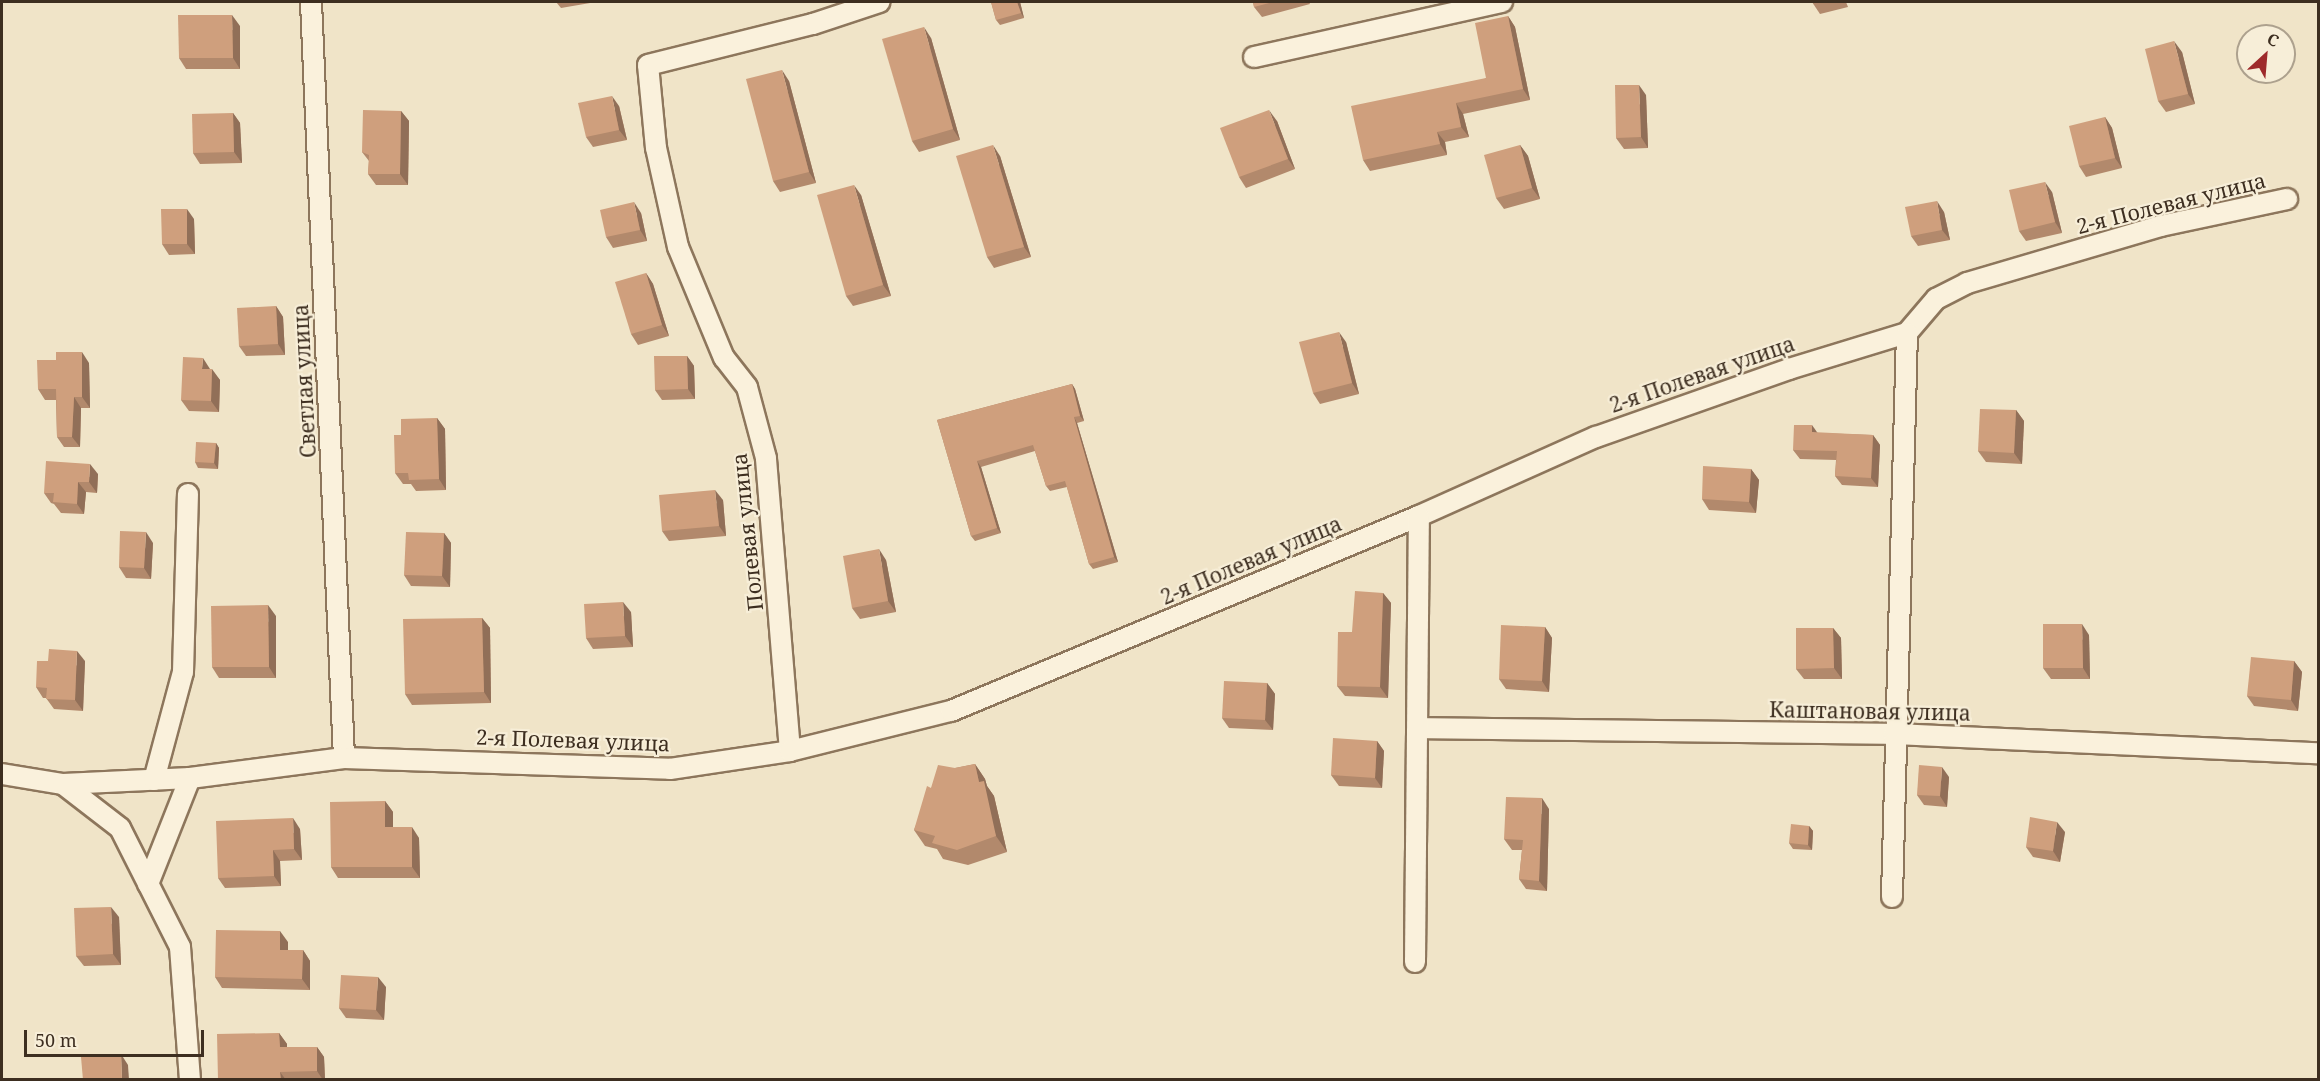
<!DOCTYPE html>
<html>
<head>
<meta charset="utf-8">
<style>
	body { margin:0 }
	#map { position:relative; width:2320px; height:1081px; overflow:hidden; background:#f0e4c8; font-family:"Noto Serif",serif }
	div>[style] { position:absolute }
	.roads { filter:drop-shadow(2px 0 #8d765c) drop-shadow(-2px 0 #8d765c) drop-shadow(0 2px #8d765c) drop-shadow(0 -2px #8d765c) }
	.minor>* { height:20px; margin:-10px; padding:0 10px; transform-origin:10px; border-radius:10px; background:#faf1dc }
	.wall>* { inset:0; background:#b2896c }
	.shaded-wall>* { inset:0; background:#916f58 }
	.building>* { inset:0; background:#cf9f7d }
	span { translate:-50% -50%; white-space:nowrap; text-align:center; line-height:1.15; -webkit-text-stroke:4.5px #f7eed8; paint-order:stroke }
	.street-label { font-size:21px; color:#3d2e20 }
	.frame { position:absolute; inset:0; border:3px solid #3d2e20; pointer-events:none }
	.north { position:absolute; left:2236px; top:24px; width:60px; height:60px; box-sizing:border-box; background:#f7eed8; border:2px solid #ada18e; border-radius:50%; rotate:26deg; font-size:16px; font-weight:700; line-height:24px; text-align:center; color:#3d2e20 }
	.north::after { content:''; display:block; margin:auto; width:21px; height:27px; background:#9e2a2b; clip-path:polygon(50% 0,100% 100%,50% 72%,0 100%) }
	.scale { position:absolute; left:24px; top:1030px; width:180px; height:27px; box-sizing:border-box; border:3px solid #3d2e20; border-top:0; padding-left:8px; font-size:18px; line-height:21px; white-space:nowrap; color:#3d2e20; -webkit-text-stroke:4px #f7eed8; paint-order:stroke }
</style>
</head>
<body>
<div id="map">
	<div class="roads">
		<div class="minor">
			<div style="left:311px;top:2px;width:757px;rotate:87.5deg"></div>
			<div style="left:1254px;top:57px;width:254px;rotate:-12.5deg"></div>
			<div style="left:1420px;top:728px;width:474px;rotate:0.7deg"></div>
			<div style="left:1894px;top:734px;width:424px;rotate:2.6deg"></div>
			<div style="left:790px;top:751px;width:294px;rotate:-94.7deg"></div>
			<div style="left:766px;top:458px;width:73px;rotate:-105deg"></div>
			<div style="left:747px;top:387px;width:37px;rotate:-128deg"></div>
			<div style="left:724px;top:358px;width:120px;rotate:-112.5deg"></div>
			<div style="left:678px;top:247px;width:101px;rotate:-102.5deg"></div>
			<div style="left:656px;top:148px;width:83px;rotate:-95.5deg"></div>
			<div style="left:648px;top:65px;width:170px;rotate:-14deg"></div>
			<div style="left:813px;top:24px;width:70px;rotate:-18.4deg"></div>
			<div style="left:2px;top:774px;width:62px;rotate:9.3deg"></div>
			<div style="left:63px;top:784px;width:127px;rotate:-2.7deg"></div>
			<div style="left:190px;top:778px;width:155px;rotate:-7.4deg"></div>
			<div style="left:344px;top:758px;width:326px;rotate:1.9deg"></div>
			<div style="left:670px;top:769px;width:121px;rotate:-8.5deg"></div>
			<div style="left:790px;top:751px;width:166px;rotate:-14deg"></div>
			<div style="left:951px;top:711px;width:507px;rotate:-22.62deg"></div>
			<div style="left:1419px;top:516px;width:194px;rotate:-24.1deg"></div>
			<div style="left:1596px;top:437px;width:205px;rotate:-19.4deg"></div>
			<div style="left:1789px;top:369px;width:123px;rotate:-17deg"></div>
			<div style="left:1907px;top:333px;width:45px;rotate:-49.5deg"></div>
			<div style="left:1936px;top:299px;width:35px;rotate:-27deg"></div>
			<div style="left:1967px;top:283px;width:202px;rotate:-16.4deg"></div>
			<div style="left:2161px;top:226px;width:129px;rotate:-12.1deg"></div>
			<div style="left:154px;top:780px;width:112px;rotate:-75deg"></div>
			<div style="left:183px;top:672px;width:178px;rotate:-88.4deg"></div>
			<div style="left:63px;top:784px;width:72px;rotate:37.7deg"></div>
			<div style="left:120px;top:828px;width:133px;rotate:63.2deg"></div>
			<div style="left:180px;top:947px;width:133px;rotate:85.7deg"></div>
			<div style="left:148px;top:884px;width:114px;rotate:-68.4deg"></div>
			<div style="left:1892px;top:897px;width:564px;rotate:-88.48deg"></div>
			<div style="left:1415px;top:962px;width:446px;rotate:-89.5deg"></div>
		</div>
	</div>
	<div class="wall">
		<div style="clip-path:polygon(556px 2px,596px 2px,561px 8px)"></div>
		<div style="clip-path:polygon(991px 2px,1020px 2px,1024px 18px,1000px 25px,996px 20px)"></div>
		<div style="clip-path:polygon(1253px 2px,1309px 2px,1310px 4px,1262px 17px,1254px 7px)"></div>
		<div style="clip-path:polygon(1812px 2px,1846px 2px,1848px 7px,1820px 14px)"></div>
		<div style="clip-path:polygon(1508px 16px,1515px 27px,1530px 100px,1463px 114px,1469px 137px,1445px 142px,1447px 155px,1370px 171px,1363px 160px,1486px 78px)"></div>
		<div style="clip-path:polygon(240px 26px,240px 69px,186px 69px,179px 58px)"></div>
		<div style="clip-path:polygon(931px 38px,960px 140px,919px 152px,912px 141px)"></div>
		<div style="clip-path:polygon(2182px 52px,2195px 104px,2166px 112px,2158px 101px)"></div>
		<div style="clip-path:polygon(789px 81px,816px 183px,780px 192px,773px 181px)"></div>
		<div style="clip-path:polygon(1646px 95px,1648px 148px,1624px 149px,1616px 138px)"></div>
		<div style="clip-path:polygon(619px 106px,627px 140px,593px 147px,586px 137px)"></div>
		<div style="clip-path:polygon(401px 111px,409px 121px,408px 185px,376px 185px,368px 174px,369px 161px,362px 152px)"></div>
		<div style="clip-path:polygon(233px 113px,240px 123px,242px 163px,200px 164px,193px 153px)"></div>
		<div style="clip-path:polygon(2105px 117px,2112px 128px,2122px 168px,2086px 177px,2079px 166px)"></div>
		<div style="clip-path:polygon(1277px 121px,1295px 169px,1246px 188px,1239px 177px)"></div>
		<div style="clip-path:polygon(1520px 145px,1528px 156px,1540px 199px,1504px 209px,1496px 198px)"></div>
		<div style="clip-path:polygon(1000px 156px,1031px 257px,994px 268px,987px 257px)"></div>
		<div style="clip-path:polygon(2052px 192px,2062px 233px,2026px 241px,2019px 231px)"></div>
		<div style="clip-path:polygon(861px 195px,891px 296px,853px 306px,846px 296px)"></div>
		<div style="clip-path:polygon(1944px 212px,1950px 240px,1918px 246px,1911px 236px)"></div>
		<div style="clip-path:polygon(641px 213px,647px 241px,613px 248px,606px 237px)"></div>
		<div style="clip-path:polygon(194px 219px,195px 254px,169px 255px,162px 244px)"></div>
		<div style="clip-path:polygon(646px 273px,653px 284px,669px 336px,638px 345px,631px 334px)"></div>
		<div style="clip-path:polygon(276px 306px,283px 317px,285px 355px,246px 356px,239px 346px)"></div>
		<div style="clip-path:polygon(1346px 342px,1359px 394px,1320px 404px,1313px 393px)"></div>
		<div style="clip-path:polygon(687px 356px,694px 366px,695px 399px,662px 400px,655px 390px)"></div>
		<div style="clip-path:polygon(89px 363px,90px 408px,81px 408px,80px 447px,64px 447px,57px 437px,56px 400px,45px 400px,38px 389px)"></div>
		<div style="clip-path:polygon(210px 369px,220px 380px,219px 412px,189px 411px,181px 400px)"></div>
		<div style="clip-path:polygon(1072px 384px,1075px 389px,1084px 421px,1077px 423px,1118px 562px,1093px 569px,1089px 564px,1067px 487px,1050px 491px,1046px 486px,1035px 451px,981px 467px,1001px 533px,975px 541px,971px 536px,937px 420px)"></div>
		<div style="clip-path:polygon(2016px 410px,2024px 421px,2022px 464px,1986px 462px,1978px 451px)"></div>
		<div style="clip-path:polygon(437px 418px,445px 429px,446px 490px,416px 491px,411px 484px,403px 484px,395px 473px,401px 435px)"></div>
		<div style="clip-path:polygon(1817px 433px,1873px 435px,1880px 445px,1878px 487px,1842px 485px,1835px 476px,1836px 460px,1800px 459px,1793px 450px)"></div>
		<div style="clip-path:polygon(216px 443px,219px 448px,218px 469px,198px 468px,195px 462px)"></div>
		<div style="clip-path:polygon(1751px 469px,1759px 480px,1756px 513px,1709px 510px,1702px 499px)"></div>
		<div style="clip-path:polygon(98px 474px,97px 493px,86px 492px,84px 514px,61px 513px,54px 504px,51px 503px,44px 493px)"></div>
		<div style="clip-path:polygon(723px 500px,726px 536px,669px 541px,662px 531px)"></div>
		<div style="clip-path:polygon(444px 533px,451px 543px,450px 587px,411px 586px,404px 575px)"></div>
		<div style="clip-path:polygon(153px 543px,151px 579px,126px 578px,119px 567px)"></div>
		<div style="clip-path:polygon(886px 560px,896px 612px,860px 619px,852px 608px)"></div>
		<div style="clip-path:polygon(1383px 593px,1391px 603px,1388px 698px,1345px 696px,1337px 686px,1352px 632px)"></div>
		<div style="clip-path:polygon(631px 612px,633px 647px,593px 649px,586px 638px)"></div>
		<div style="clip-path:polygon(276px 616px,276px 678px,219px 678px,212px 667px)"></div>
		<div style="clip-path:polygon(482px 618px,490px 628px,491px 703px,412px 705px,405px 694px)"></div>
		<div style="clip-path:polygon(1545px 627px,1552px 638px,1549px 692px,1506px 689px,1499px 679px)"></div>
		<div style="clip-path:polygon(1833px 628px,1841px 638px,1842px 679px,1804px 679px,1796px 669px)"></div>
		<div style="clip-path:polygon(2089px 635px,2090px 679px,2051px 679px,2043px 668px)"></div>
		<div style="clip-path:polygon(85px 661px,83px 711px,54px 709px,46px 698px,43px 698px,36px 687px)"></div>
		<div style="clip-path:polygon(2294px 661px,2302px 672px,2298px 711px,2254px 706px,2247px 696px)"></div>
		<div style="clip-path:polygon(1267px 683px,1275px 694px,1273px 730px,1229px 728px,1222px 718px)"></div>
		<div style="clip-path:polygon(1377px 741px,1384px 751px,1382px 788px,1339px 786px,1331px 775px)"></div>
		<div style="clip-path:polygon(975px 764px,985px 779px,987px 786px,994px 796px,1007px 852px,968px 865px,943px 859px,937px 849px,925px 846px,914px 830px,931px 788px,955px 768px)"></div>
		<div style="clip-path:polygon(1949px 777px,1947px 807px,1924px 805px,1917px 795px)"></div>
		<div style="clip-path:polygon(385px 801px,393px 812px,393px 827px,419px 838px,420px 878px,338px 878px,331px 867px)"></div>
		<div style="clip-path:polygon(1549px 809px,1547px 891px,1526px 889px,1519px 879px,1522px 850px,1512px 850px,1504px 839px)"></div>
		<div style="clip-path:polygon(1809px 826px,1813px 831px,1812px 850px,1793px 849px,1789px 843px)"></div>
		<div style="clip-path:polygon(300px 829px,302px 860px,280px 861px,281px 886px,225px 888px,218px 878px)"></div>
		<div style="clip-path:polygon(2065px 832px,2060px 862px,2033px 857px,2026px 847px)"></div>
		<div style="clip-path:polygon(119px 917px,121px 965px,84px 966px,76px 956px)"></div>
		<div style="clip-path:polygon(288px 942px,288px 950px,303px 950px,310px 961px,310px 990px,222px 988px,215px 977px)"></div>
		<div style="clip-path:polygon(386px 987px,384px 1020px,346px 1018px,339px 1008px)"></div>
		<div style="clip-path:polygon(279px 1033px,287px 1044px,287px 1047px,317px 1047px,324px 1057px,325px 1080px,218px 1080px)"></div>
	</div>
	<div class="shaded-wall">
		<div style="clip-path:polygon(1017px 2px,1020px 2px,1024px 18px,1021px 13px)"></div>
		<div style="clip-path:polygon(232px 15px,240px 26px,240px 69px,233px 58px)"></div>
		<div style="clip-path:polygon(1508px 16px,1515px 27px,1530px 100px,1523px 89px)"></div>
		<div style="clip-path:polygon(924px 27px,931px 38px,960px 140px,953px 129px)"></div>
		<div style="clip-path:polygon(2174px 41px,2182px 52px,2195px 104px,2188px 94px)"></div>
		<div style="clip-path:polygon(782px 70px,789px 81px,816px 183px,809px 172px)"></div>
		<div style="clip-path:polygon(1639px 85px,1646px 95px,1648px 148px,1641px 137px)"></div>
		<div style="clip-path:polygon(612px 96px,619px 106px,627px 140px,619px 130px)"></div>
		<div style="clip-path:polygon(1456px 103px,1463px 114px,1469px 137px,1461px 127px)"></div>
		<div style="clip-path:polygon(1269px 110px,1277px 121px,1295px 169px,1288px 159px)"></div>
		<div style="clip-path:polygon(401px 111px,409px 121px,408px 185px,400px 174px)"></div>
		<div style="clip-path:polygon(233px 113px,240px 123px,242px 163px,234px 152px)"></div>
		<div style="clip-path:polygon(2105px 117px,2112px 128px,2122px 168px,2115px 158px)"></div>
		<div style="clip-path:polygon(1437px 132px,1445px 142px,1447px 155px,1440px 144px)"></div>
		<div style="clip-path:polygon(993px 145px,1000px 156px,1031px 257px,1024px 247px)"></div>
		<div style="clip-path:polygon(1520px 145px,1528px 156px,1540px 199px,1532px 188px)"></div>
		<div style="clip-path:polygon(2045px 182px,2052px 192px,2062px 233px,2055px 222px)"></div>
		<div style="clip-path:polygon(854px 185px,861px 195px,891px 296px,883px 285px)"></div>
		<div style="clip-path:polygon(1937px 201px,1944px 212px,1950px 240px,1942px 230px)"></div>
		<div style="clip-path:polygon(634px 202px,641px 213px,647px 241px,640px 230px)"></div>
		<div style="clip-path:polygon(187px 209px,194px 219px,195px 254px,187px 244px)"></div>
		<div style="clip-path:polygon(646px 273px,653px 284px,669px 336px,662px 325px)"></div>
		<div style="clip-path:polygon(276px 306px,283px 317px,285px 355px,278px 344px)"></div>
		<div style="clip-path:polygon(1339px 332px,1346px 342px,1359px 394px,1352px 383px)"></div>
		<div style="clip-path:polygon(82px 352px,89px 363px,90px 408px,82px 397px)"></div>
		<div style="clip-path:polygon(687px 356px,694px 366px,695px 399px,688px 389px)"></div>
		<div style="clip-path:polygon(203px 358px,210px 369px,202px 369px)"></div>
		<div style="clip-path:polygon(212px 369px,220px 380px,219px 412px,211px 401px)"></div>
		<div style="clip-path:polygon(1072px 384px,1075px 389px,1084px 421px,1080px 416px)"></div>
		<div style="clip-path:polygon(74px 397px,81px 408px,80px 447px,72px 437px)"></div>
		<div style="clip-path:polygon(2016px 410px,2024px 421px,2022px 464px,2014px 453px)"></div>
		<div style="clip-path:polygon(1074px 417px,1077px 423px,1118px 562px,1114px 557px)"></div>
		<div style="clip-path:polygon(437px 418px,445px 429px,446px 490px,439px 479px)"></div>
		<div style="clip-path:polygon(1812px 425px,1819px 435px,1812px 432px)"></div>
		<div style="clip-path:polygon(1873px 435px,1880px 445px,1878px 487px,1871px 478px)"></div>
		<div style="clip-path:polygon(216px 443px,219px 448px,218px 469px,214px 463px)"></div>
		<div style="clip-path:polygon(977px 461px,981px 467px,1001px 533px,997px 528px)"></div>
		<div style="clip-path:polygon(90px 464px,98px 474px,97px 493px,89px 482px)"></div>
		<div style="clip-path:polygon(1751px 469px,1759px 480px,1756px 513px,1749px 502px)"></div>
		<div style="clip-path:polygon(78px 482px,86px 492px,84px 514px,77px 504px)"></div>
		<div style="clip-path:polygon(715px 490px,723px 500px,726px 536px,719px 526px)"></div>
		<div style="clip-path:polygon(146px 532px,153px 543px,151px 579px,144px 568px)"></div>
		<div style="clip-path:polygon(444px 533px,451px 543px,450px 587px,442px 576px)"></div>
		<div style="clip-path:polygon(879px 549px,886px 560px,896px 612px,888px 601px)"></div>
		<div style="clip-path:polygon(1383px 593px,1391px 603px,1388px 698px,1380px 687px)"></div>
		<div style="clip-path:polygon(623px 602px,631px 612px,633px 647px,625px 636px)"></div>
		<div style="clip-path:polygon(268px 605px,276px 616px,276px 678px,269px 667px)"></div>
		<div style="clip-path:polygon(482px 618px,490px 628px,491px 703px,484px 692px)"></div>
		<div style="clip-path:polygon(2082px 624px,2089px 635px,2090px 679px,2083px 668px)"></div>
		<div style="clip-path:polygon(1545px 627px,1552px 638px,1549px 692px,1542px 681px)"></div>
		<div style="clip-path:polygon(1833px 628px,1841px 638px,1842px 679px,1834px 668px)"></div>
		<div style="clip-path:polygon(77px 651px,85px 661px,83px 711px,75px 700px)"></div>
		<div style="clip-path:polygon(2294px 661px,2302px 672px,2298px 711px,2291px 700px)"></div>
		<div style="clip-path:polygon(1267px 683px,1275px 694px,1273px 730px,1265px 720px)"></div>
		<div style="clip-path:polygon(1377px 741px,1384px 751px,1382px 788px,1375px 778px)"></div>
		<div style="clip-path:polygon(975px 764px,985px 779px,987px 786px,994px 796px,1007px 852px,996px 836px,979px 782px)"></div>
		<div style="clip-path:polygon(1942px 767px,1949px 777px,1947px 807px,1940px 796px)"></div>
		<div style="clip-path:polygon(1542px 798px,1549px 809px,1547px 891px,1539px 881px)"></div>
		<div style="clip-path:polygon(385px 801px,393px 812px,393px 838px,385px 827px)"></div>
		<div style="clip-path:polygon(293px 818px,300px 829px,302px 860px,294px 849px)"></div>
		<div style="clip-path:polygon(2057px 822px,2065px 832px,2060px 862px,2053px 851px)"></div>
		<div style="clip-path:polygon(1809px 826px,1813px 831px,1812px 850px,1808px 845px)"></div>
		<div style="clip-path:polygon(412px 827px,419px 838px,420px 878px,412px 867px)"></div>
		<div style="clip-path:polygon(273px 850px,280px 861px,281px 886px,274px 876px)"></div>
		<div style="clip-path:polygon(111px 907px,119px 917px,121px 965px,113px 954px)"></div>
		<div style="clip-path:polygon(280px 931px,288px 942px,288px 960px,280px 950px)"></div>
		<div style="clip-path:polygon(303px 950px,310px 961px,310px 990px,302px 979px)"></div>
		<div style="clip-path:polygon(378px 977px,386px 987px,384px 1020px,376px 1010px)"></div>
		<div style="clip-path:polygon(279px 1033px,287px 1044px,287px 1058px,280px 1047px)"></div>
		<div style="clip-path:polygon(317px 1047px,324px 1057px,325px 1080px,323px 1080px,317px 1071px)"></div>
		<div style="clip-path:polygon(121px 1054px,128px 1065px,129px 1080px,122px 1080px)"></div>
		<div style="clip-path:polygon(280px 1072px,286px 1080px,281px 1080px)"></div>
	</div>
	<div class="building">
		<div style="clip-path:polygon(991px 2px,1017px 2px,1021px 13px,996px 20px)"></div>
		<div style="clip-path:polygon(1253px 2px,1273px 2px,1254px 7px)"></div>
		<div style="clip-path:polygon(178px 15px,232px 15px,233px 58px,179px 58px)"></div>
		<div style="clip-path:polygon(1508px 16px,1523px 89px,1456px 103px,1461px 127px,1437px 132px,1440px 144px,1363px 160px,1351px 106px,1486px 78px,1475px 23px)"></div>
		<div style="clip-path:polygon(924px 27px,953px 129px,912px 141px,882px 39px)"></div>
		<div style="clip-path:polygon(2174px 41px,2188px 94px,2158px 101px,2145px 49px)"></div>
		<div style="clip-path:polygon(782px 70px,809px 172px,773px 181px,746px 79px)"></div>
		<div style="clip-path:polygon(1615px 85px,1639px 85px,1641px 137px,1616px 138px)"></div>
		<div style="clip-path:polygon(612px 96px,619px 130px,586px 137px,578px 103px)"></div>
		<div style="clip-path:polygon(363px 110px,401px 111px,400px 174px,368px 174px,369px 155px,362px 152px)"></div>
		<div style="clip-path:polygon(1269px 110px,1288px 159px,1239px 177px,1220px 128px)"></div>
		<div style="clip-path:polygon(233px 113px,234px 152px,193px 153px,192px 114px)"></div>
		<div style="clip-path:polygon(2105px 117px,2115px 158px,2079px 166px,2069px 126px)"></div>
		<div style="clip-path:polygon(993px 145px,1024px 247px,987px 257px,956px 156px)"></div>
		<div style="clip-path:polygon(1520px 145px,1532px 188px,1496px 198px,1484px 155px)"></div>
		<div style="clip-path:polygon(2045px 182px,2055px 222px,2019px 231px,2009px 190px)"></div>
		<div style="clip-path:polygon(854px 185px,883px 285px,846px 296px,817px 195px)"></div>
		<div style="clip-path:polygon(1937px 201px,1942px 230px,1911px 236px,1905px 207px)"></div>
		<div style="clip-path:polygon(634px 202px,640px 230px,606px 237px,600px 210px)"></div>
		<div style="clip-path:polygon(161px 209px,187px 209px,187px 244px,162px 244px)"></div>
		<div style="clip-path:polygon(646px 273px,662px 325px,631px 334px,615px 282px)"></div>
		<div style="clip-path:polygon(276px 306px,278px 344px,239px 346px,237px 308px)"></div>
		<div style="clip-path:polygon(1339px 332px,1352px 383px,1313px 393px,1299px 342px)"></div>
		<div style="clip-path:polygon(56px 352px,82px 352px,82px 397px,74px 397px,72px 437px,57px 437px,56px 389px,38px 389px,37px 360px,56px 360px)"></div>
		<div style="clip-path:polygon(654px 356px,687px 356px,688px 389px,655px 390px)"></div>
		<div style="clip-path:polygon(183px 357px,203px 358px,202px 369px,212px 369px,211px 401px,181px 400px)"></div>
		<div style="clip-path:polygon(1072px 384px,1080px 416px,1074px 417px,1114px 557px,1089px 564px,1065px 481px,1046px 486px,1033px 445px,977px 461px,997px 528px,971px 536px,937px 420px)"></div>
		<div style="clip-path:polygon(1980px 409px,2016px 410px,2014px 453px,1978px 451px)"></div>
		<div style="clip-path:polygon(437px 418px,439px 479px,409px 480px,408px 473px,395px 473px,394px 435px,401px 435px,401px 419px)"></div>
		<div style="clip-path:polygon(1794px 425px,1812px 425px,1812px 432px,1873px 435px,1871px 478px,1835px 476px,1837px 451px,1793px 450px)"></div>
		<div style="clip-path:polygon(196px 442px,216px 443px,214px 463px,195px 462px)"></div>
		<div style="clip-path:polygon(46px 461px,90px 464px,89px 482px,78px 482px,77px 504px,53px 502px,54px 493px,44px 493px)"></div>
		<div style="clip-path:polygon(1703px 466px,1751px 469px,1749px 502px,1702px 499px)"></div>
		<div style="clip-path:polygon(715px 490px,719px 526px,662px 531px,659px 495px)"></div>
		<div style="clip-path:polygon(120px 531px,146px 532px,144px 568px,119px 567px)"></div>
		<div style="clip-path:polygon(406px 532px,444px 533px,442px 576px,404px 575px)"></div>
		<div style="clip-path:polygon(879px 549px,888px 601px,852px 608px,843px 556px)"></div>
		<div style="clip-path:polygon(1355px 591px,1383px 593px,1380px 687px,1337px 686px,1338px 632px,1352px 632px)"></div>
		<div style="clip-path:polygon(623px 602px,625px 636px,586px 638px,584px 604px)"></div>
		<div style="clip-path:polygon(268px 605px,269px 667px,212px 667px,211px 606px)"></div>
		<div style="clip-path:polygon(482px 618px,484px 692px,405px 694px,403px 619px)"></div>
		<div style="clip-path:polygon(2043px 624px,2082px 624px,2083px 668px,2043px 668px)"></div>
		<div style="clip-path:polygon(1501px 625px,1545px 627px,1542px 681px,1499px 679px)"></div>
		<div style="clip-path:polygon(1796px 628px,1833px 628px,1834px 668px,1796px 669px)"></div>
		<div style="clip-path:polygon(49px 649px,77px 651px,75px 700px,46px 699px,47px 688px,36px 687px,37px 661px,48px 661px)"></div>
		<div style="clip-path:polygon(2251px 657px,2294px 661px,2291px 700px,2247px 696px)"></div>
		<div style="clip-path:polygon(1224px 681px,1267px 683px,1265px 720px,1222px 718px)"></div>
		<div style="clip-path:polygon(1333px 738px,1377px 741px,1375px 778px,1331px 775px)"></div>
		<div style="clip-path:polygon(975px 764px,979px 782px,984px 781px,996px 836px,957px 850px,932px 843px,935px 836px,914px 830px,927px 786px,931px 788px,938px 765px,955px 768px)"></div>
		<div style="clip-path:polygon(1919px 765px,1942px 767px,1940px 796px,1917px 795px)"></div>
		<div style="clip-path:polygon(1506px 797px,1542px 798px,1539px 881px,1519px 879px,1523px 840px,1504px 839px)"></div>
		<div style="clip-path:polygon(385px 801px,385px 827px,412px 827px,412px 867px,331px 867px,330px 802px)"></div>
		<div style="clip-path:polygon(2030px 817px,2057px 822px,2053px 851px,2026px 847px)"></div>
		<div style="clip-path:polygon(293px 818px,294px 849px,273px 850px,274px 876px,218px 878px,216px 821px)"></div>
		<div style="clip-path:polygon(1791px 824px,1809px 826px,1808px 845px,1789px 843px)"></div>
		<div style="clip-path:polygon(111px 907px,113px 954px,76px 956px,74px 908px)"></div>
		<div style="clip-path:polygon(216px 930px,280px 931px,280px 950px,303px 950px,302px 979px,215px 977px)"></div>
		<div style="clip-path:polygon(341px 975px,378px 977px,376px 1010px,339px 1008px)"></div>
		<div style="clip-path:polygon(279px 1033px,280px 1047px,317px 1047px,317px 1071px,280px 1072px,281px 1080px,218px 1080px,217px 1034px)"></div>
		<div style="clip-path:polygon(121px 1054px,122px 1080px,83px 1080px,81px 1057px)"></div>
	</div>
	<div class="street-label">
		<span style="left:2171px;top:203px;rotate:-14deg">2-я Полевая улица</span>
		<span style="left:1702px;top:374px;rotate:-19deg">2-я Полевая улица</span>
		<span style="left:304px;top:381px;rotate:-93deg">Светлая улица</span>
		<span style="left:747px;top:532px;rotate:-96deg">Полевая улица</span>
		<span style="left:1251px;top:560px;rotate:-23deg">2-я Полевая улица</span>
		<span style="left:1870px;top:711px;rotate:1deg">Каштановая улица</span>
		<span style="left:573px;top:740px;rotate:2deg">2-я Полевая улица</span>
	</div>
	<div class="frame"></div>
	<div class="north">С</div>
	<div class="scale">50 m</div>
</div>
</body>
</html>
